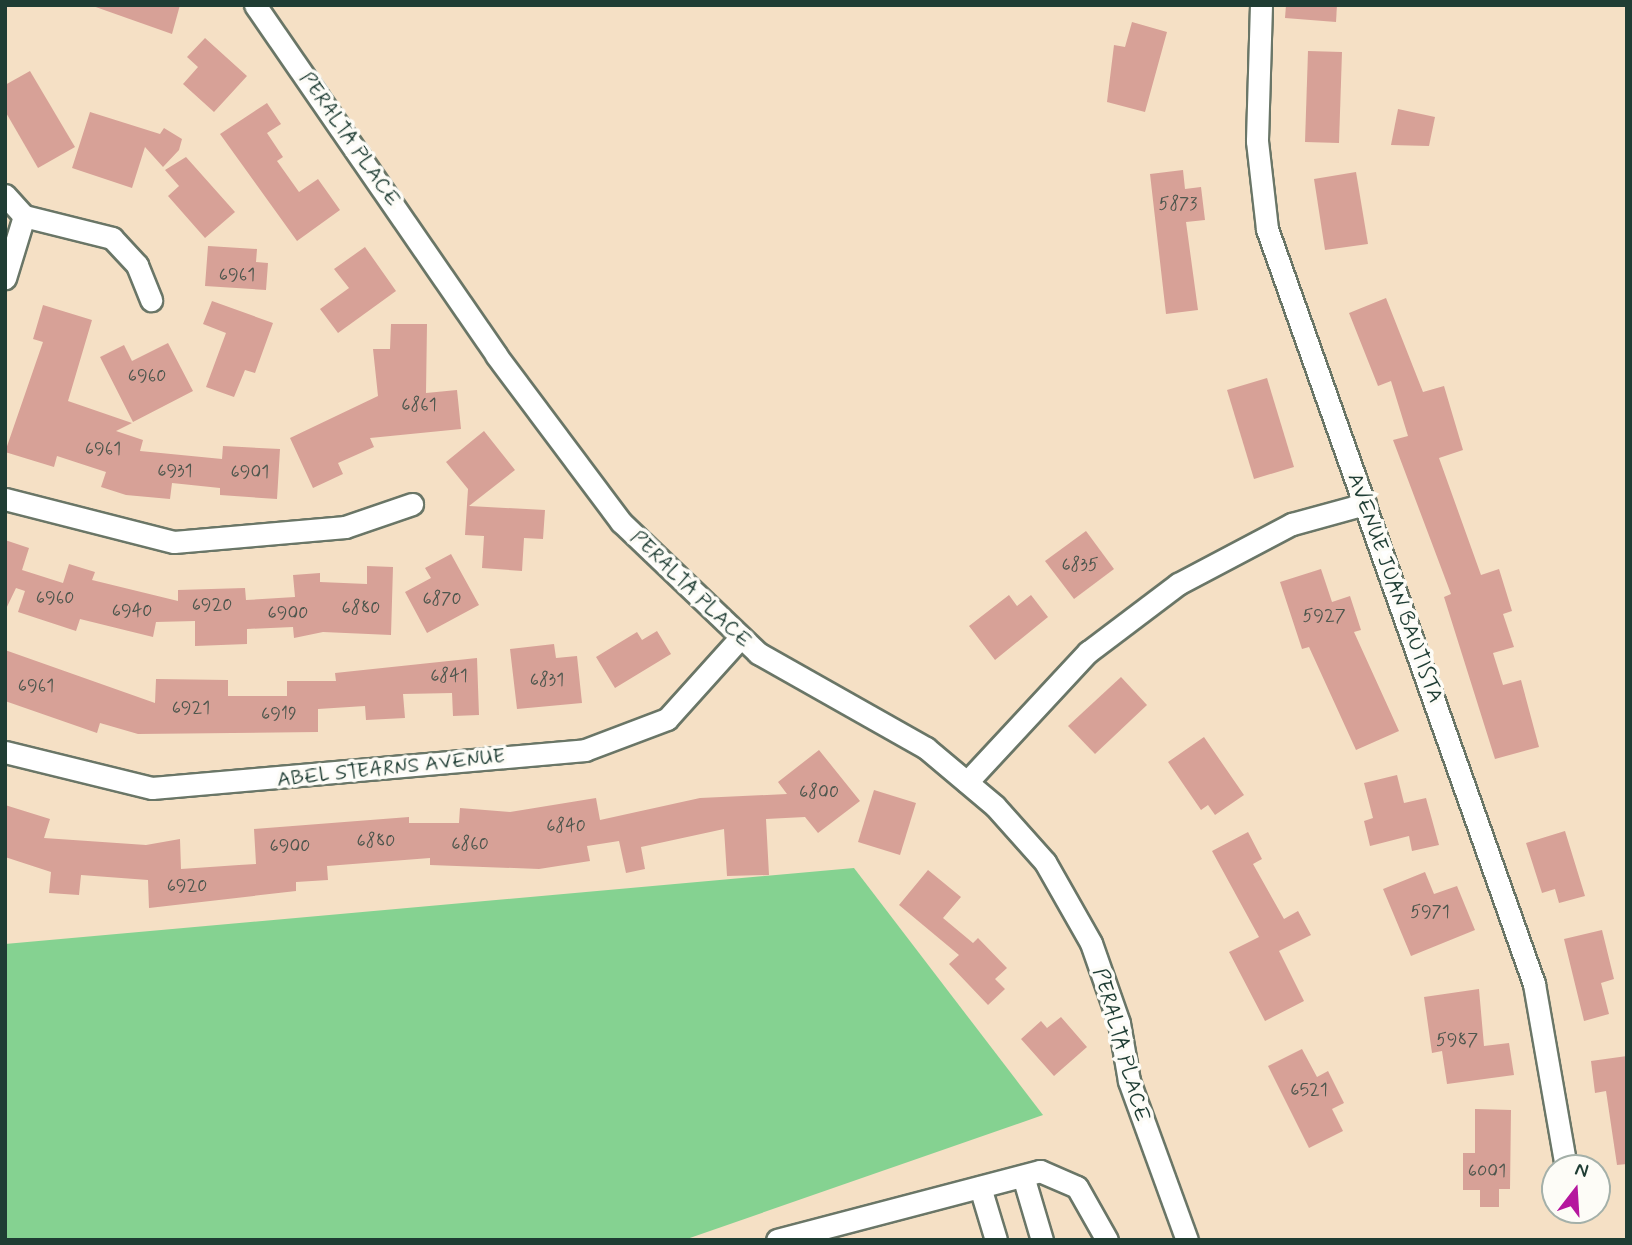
<!DOCTYPE html>
<html>
<head>
<meta charset="utf-8">
<style>
	body { margin:0 }
	#map { position:relative; width:1632px; height:1245px; overflow:hidden; background:#f5e0c5; font-family:Mynerve,sans-serif }
	div>[style] { position:absolute }
	.green>* { inset:0; background:#85d291 }
	.building>* { inset:0; background:#d7a197 }
	.roads { filter:drop-shadow(2px 0 #6a7667) drop-shadow(-2px 0 #6a7667) drop-shadow(0 2px #6a7667) drop-shadow(0 -2px #6a7667) }
	.minor>* { height:21px; margin:-10.5px; padding:0 10.5px; transform-origin:10.5px; border-radius:10.5px; background:#fff }
	span { translate:-50% -50%; white-space:nowrap; text-align:center; line-height:1.15; -webkit-text-stroke:7px #fdfcf7; paint-order:stroke }
	.number-label { font-size:18px; color:#4d564d }
	.number-label span { -webkit-text-stroke-width:0 }
	.street-label { font-size:21px; color:#1f3d34 }
	.frame { position:absolute; inset:0; border:7px solid #1f3d34; pointer-events:none }
	.north { position:absolute; left:1541px; top:1154px; width:70px; height:70px; box-sizing:border-box; background:#fdfcf7; border:2px solid #a4b0a9; border-radius:50%; rotate:17deg; font-size:19px; font-weight:700; line-height:28px; text-align:center; color:#1f3d34 }
	.north::after { content:''; display:block; margin:auto; width:24px; height:32px; background:#b5179e; clip-path:polygon(50% 0,100% 100%,50% 72%,0 100%) }
</style>
</head>
<body>
<div id="map">
	<div class="green">
		<div style="clip-path:polygon(854px 868px,1043px 1115px,684px 1240px,5px 1240px,5px 944px)"></div>
	</div>
	<div class="building">
		<div style="clip-path:polygon(90px 5px,180px 5px,172px 34px)"></div>
		<div style="clip-path:polygon(1286px 5px,1337px 5px,1336px 22px,1285px 18px)"></div>
		<div style="clip-path:polygon(1132px 22px,1167px 32px,1145px 112px,1107px 102px,1114px 45px,1125px 47px)"></div>
		<div style="clip-path:polygon(205px 38px,247px 76px,214px 112px,183px 84px,198px 67px,187px 57px)"></div>
		<div style="clip-path:polygon(1308px 51px,1342px 52px,1339px 143px,1305px 142px)"></div>
		<div style="clip-path:polygon(30px 71px,75px 147px,38px 168px,5px 111px,5px 85px)"></div>
		<div style="clip-path:polygon(267px 103px,281px 124px,267px 133px,283px 157px,277px 161px,299px 192px,318px 179px,340px 210px,297px 241px,220px 134px)"></div>
		<div style="clip-path:polygon(1398px 109px,1435px 117px,1429px 146px,1391px 145px)"></div>
		<div style="clip-path:polygon(90px 112px,160px 134px,164px 128px,182px 139px,179px 150px,163px 167px,145px 147px,132px 188px,72px 168px)"></div>
		<div style="clip-path:polygon(186px 157px,235px 212px,205px 238px,168px 196px,179px 186px,165px 170px)"></div>
		<div style="clip-path:polygon(1183px 170px,1185px 189px,1201px 187px,1205px 220px,1186px 222px,1198px 310px,1166px 314px,1150px 174px)"></div>
		<div style="clip-path:polygon(1356px 172px,1368px 244px,1325px 250px,1314px 179px)"></div>
		<div style="clip-path:polygon(208px 246px,257px 249px,256px 262px,268px 263px,266px 290px,205px 286px)"></div>
		<div style="clip-path:polygon(365px 247px,396px 291px,338px 333px,320px 309px,349px 288px,334px 269px)"></div>
		<div style="clip-path:polygon(1386px 298px,1423px 392px,1444px 386px,1463px 450px,1439px 458px,1481px 575px,1499px 569px,1512px 611px,1503px 614px,1514px 647px,1493px 653px,1503px 685px,1521px 680px,1539px 747px,1495px 759px,1444px 597px,1451px 594px,1393px 440px,1408px 436px,1391px 381px,1378px 386px,1349px 313px)"></div>
		<div style="clip-path:polygon(212px 301px,273px 323px,255px 373px,245px 370px,234px 397px,206px 387px,226px 333px,203px 324px)"></div>
		<div style="clip-path:polygon(43px 305px,92px 320px,68px 401px,132px 423px,116px 431px,143px 440px,140px 451px,222px 459px,223px 446px,280px 449px,277px 499px,220px 495px,220px 488px,172px 483px,170px 499px,126px 495px,101px 487px,106px 472px,57px 456px,54px 467px,5px 452px,43px 342px,33px 339px)"></div>
		<div style="clip-path:polygon(391px 324px,427px 324px,426px 393px,457px 390px,461px 429px,370px 438px,374px 447px,338px 463px,343px 474px,313px 488px,290px 438px,378px 396px,373px 349px,390px 349px)"></div>
		<div style="clip-path:polygon(168px 343px,193px 391px,133px 422px,100px 357px,124px 345px,132px 361px)"></div>
		<div style="clip-path:polygon(1267px 378px,1294px 467px,1254px 479px,1227px 390px)"></div>
		<div style="clip-path:polygon(484px 431px,515px 470px,469px 506px,545px 510px,543px 539px,524px 538px,522px 571px,482px 568px,484px 536px,465px 535px,468px 489px,446px 462px)"></div>
		<div style="clip-path:polygon(1086px 531px,1114px 569px,1074px 599px,1045px 561px)"></div>
		<div style="clip-path:polygon(5px 540px,29px 548px,22px 570px,63px 583px,69px 564px,95px 572px,92px 580px,178px 601px,178px 590px,245px 588px,246px 600px,295px 597px,293px 575px,320px 573px,320px 582px,367px 584px,367px 566px,393px 567px,391px 635px,323px 632px,294px 638px,293px 627px,247px 629px,247px 644px,195px 646px,195px 621px,156px 622px,153px 637px,80px 619px,76px 631px,18px 612px,25px 591px,16px 588px,5px 611px)"></div>
		<div style="clip-path:polygon(451px 554px,479px 605px,427px 633px,405px 592px,431px 578px,425px 568px)"></div>
		<div style="clip-path:polygon(1321px 569px,1332px 602px,1350px 596px,1361px 630px,1354px 632px,1399px 731px,1356px 750px,1309px 647px,1302px 649px,1280px 582px)"></div>
		<div style="clip-path:polygon(1009px 595px,1017px 606px,1031px 595px,1048px 617px,995px 660px,969px 626px)"></div>
		<div style="clip-path:polygon(657px 631px,671px 654px,615px 688px,596px 657px,637px 632px,642px 640px)"></div>
		<div style="clip-path:polygon(554px 644px,556px 658px,577px 656px,582px 703px,517px 709px,510px 649px)"></div>
		<div style="clip-path:polygon(5px 650px,155px 703px,156px 679px,228px 680px,228px 696px,287px 696px,287px 681px,336px 681px,335px 673px,477px 658px,479px 715px,453px 716px,452px 693px,403px 694px,405px 718px,366px 720px,365px 706px,318px 709px,318px 732px,138px 734px,100px 723px,97px 733px,5px 701px)"></div>
		<div style="clip-path:polygon(1121px 677px,1147px 705px,1095px 754px,1068px 726px)"></div>
		<div style="clip-path:polygon(1204px 737px,1244px 795px,1215px 815px,1208px 805px,1201px 810px,1168px 762px)"></div>
		<div style="clip-path:polygon(819px 750px,860px 801px,818px 833px,805px 817px,766px 819px,769px 875px,727px 876px,724px 829px,641px 847px,645px 869px,626px 873px,619px 841px,587px 846px,590px 861px,539px 869px,430px 865px,430px 858px,327px 866px,328px 880px,296px 882px,296px 891px,149px 908px,148px 880px,81px 875px,79px 895px,49px 893px,51px 872px,5px 857px,5px 805px,50px 819px,44px 838px,146px 845px,180px 839px,181px 869px,239px 865px,256px 864px,254px 829px,409px 817px,409px 823px,459px 823px,460px 808px,510px 812px,596px 798px,600px 820px,700px 798px,787px 794px,778px 782px)"></div>
		<div style="clip-path:polygon(1397px 775px,1404px 803px,1426px 798px,1439px 845px,1412px 851px,1409px 836px,1370px 846px,1364px 821px,1373px 818px,1364px 783px)"></div>
		<div style="clip-path:polygon(874px 790px,916px 803px,900px 855px,858px 842px)"></div>
		<div style="clip-path:polygon(1565px 831px,1585px 896px,1559px 903px,1555px 889px,1542px 893px,1526px 843px)"></div>
		<div style="clip-path:polygon(1248px 832px,1262px 859px,1253px 864px,1284px 919px,1298px 911px,1311px 935px,1279px 951px,1304px 1001px,1265px 1021px,1229px 952px,1259px 937px,1212px 851px)"></div>
		<div style="clip-path:polygon(928px 870px,961px 897px,943px 918px,973px 943px,978px 938px,1007px 968px,995px 979px,1005px 989px,988px 1005px,949px 964px,959px 955px,899px 905px)"></div>
		<div style="clip-path:polygon(1425px 872px,1434px 894px,1457px 886px,1475px 930px,1411px 956px,1383px 889px)"></div>
		<div style="clip-path:polygon(1602px 930px,1614px 979px,1601px 983px,1609px 1014px,1584px 1021px,1564px 939px)"></div>
		<div style="clip-path:polygon(1479px 989px,1484px 1046px,1509px 1043px,1514px 1075px,1447px 1084px,1442px 1051px,1432px 1053px,1424px 997px)"></div>
		<div style="clip-path:polygon(1061px 1017px,1087px 1047px,1054px 1076px,1021px 1039px,1041px 1021px,1047px 1028px)"></div>
		<div style="clip-path:polygon(1302px 1049px,1317px 1077px,1328px 1071px,1344px 1103px,1332px 1109px,1343px 1131px,1309px 1148px,1268px 1066px)"></div>
		<div style="clip-path:polygon(1627px 1056px,1627px 1164px,1617px 1165px,1606px 1091px,1595px 1093px,1591px 1061px)"></div>
		<div style="clip-path:polygon(1475px 1109px,1511px 1110px,1510px 1189px,1499px 1189px,1499px 1207px,1480px 1207px,1480px 1190px,1463px 1190px,1463px 1153px,1475px 1153px)"></div>
	</div>
	<div class="roads">
		<div class="minor">
			<div style="left:255px;top:5px;width:425px;rotate:55.4deg"></div>
			<div style="left:496px;top:355px;width:209px;rotate:53.2deg"></div>
			<div style="left:621px;top:522px;width:190px;rotate:43.7deg"></div>
			<div style="left:758px;top:653px;width:193px;rotate:29.5deg"></div>
			<div style="left:926px;top:748px;width:90px;rotate:40deg"></div>
			<div style="left:995px;top:806px;width:75px;rotate:48.2deg"></div>
			<div style="left:1045px;top:862px;width:93px;rotate:60.4deg"></div>
			<div style="left:1091px;top:943px;width:85px;rotate:70.7deg"></div>
			<div style="left:1119px;top:1023px;width:59px;rotate:80.2deg"></div>
			<div style="left:1129px;top:1081px;width:169px;rotate:70deg"></div>
			<div style="left:1261px;top:5px;width:136px;rotate:91.7deg"></div>
			<div style="left:1257px;top:141px;width:89px;rotate:83.5deg"></div>
			<div style="left:1267px;top:229px;width:801px;rotate:70.52deg"></div>
			<div style="left:1534px;top:984px;width:187px;rotate:80.1deg"></div>
			<div style="left:5px;top:195px;width:28px;rotate:48deg"></div>
			<div style="left:24px;top:216px;width:65px;rotate:107deg"></div>
			<div style="left:24px;top:216px;width:91px;rotate:14deg"></div>
			<div style="left:112px;top:238px;width:37px;rotate:47deg"></div>
			<div style="left:137px;top:265px;width:38px;rotate:68deg"></div>
			<div style="left:5px;top:499px;width:174px;rotate:14.3deg"></div>
			<div style="left:174px;top:542px;width:172px;rotate:-5deg"></div>
			<div style="left:345px;top:527px;width:71px;rotate:-18.9deg"></div>
			<div style="left:5px;top:752px;width:151px;rotate:13.8deg"></div>
			<div style="left:152px;top:788px;width:435px;rotate:-5deg"></div>
			<div style="left:585px;top:750px;width:88px;rotate:-20.7deg"></div>
			<div style="left:667px;top:719px;width:109px;rotate:-48deg"></div>
			<div style="left:967px;top:782px;width:178px;rotate:-47.1deg"></div>
			<div style="left:1088px;top:652px;width:113px;rotate:-37.1deg"></div>
			<div style="left:1178px;top:584px;width:129px;rotate:-27.8deg"></div>
			<div style="left:1292px;top:524px;width:76px;rotate:-15.3deg"></div>
			<div style="left:1023px;top:1176px;width:67px;rotate:73.5deg"></div>
			<div style="left:980px;top:1187px;width:55px;rotate:73.2deg"></div>
			<div style="left:777px;top:1240px;width:272px;rotate:-14.7deg"></div>
			<div style="left:1040px;top:1171px;width:40px;rotate:23.4deg"></div>
			<div style="left:1077px;top:1187px;width:61px;rotate:60.5deg"></div>
		</div>
	</div>
	<div class="number-label">
		<span style="left:1178px;top:204px">5873</span>
		<span style="left:237px;top:275px">6961</span>
		<span style="left:147px;top:376px">6960</span>
		<span style="left:419px;top:405px">6861</span>
		<span style="left:103px;top:449px">6961</span>
		<span style="left:175px;top:471px">6931</span>
		<span style="left:250px;top:472px">6901</span>
		<span style="left:1080px;top:565px">6835</span>
		<span style="left:55px;top:598px">6960</span>
		<span style="left:442px;top:599px">6870</span>
		<span style="left:212px;top:605px">6920</span>
		<span style="left:361px;top:608px">6880</span>
		<span style="left:132px;top:611px">6940</span>
		<span style="left:288px;top:613px">6900</span>
		<span style="left:1324px;top:616px">5927</span>
		<span style="left:449px;top:676px">6841</span>
		<span style="left:547px;top:680px">6831</span>
		<span style="left:36px;top:686px">6961</span>
		<span style="left:191px;top:708px">6921</span>
		<span style="left:279px;top:714px">6919</span>
		<span style="left:819px;top:792px">6800</span>
		<span style="left:566px;top:826px">6840</span>
		<span style="left:376px;top:841px">6880</span>
		<span style="left:470px;top:844px">6860</span>
		<span style="left:290px;top:846px">6900</span>
		<span style="left:187px;top:886px">6920</span>
		<span style="left:1430px;top:912px">5971</span>
		<span style="left:1457px;top:1040px">5987</span>
		<span style="left:1309px;top:1090px">6521</span>
		<span style="left:1487px;top:1171px">6001</span>
	</div>
	<div class="street-label">
		<span style="left:350px;top:139px;rotate:55deg">PERALTA PLACE</span>
		<span style="left:1395px;top:588px;rotate:70deg">AVENUE JUAN BAUTISTA</span>
		<span style="left:691px;top:589px;rotate:44deg">PERALTA PLACE</span>
		<span style="left:391px;top:768px;rotate:-6deg">ABEL STEARNS AVENUE</span>
		<span style="left:1121px;top:1045px;rotate:74deg">PERALTA PLACE</span>
	</div>
	<div class="frame"></div>
	<div class="north">N</div>
</div>
</body>
</html>
